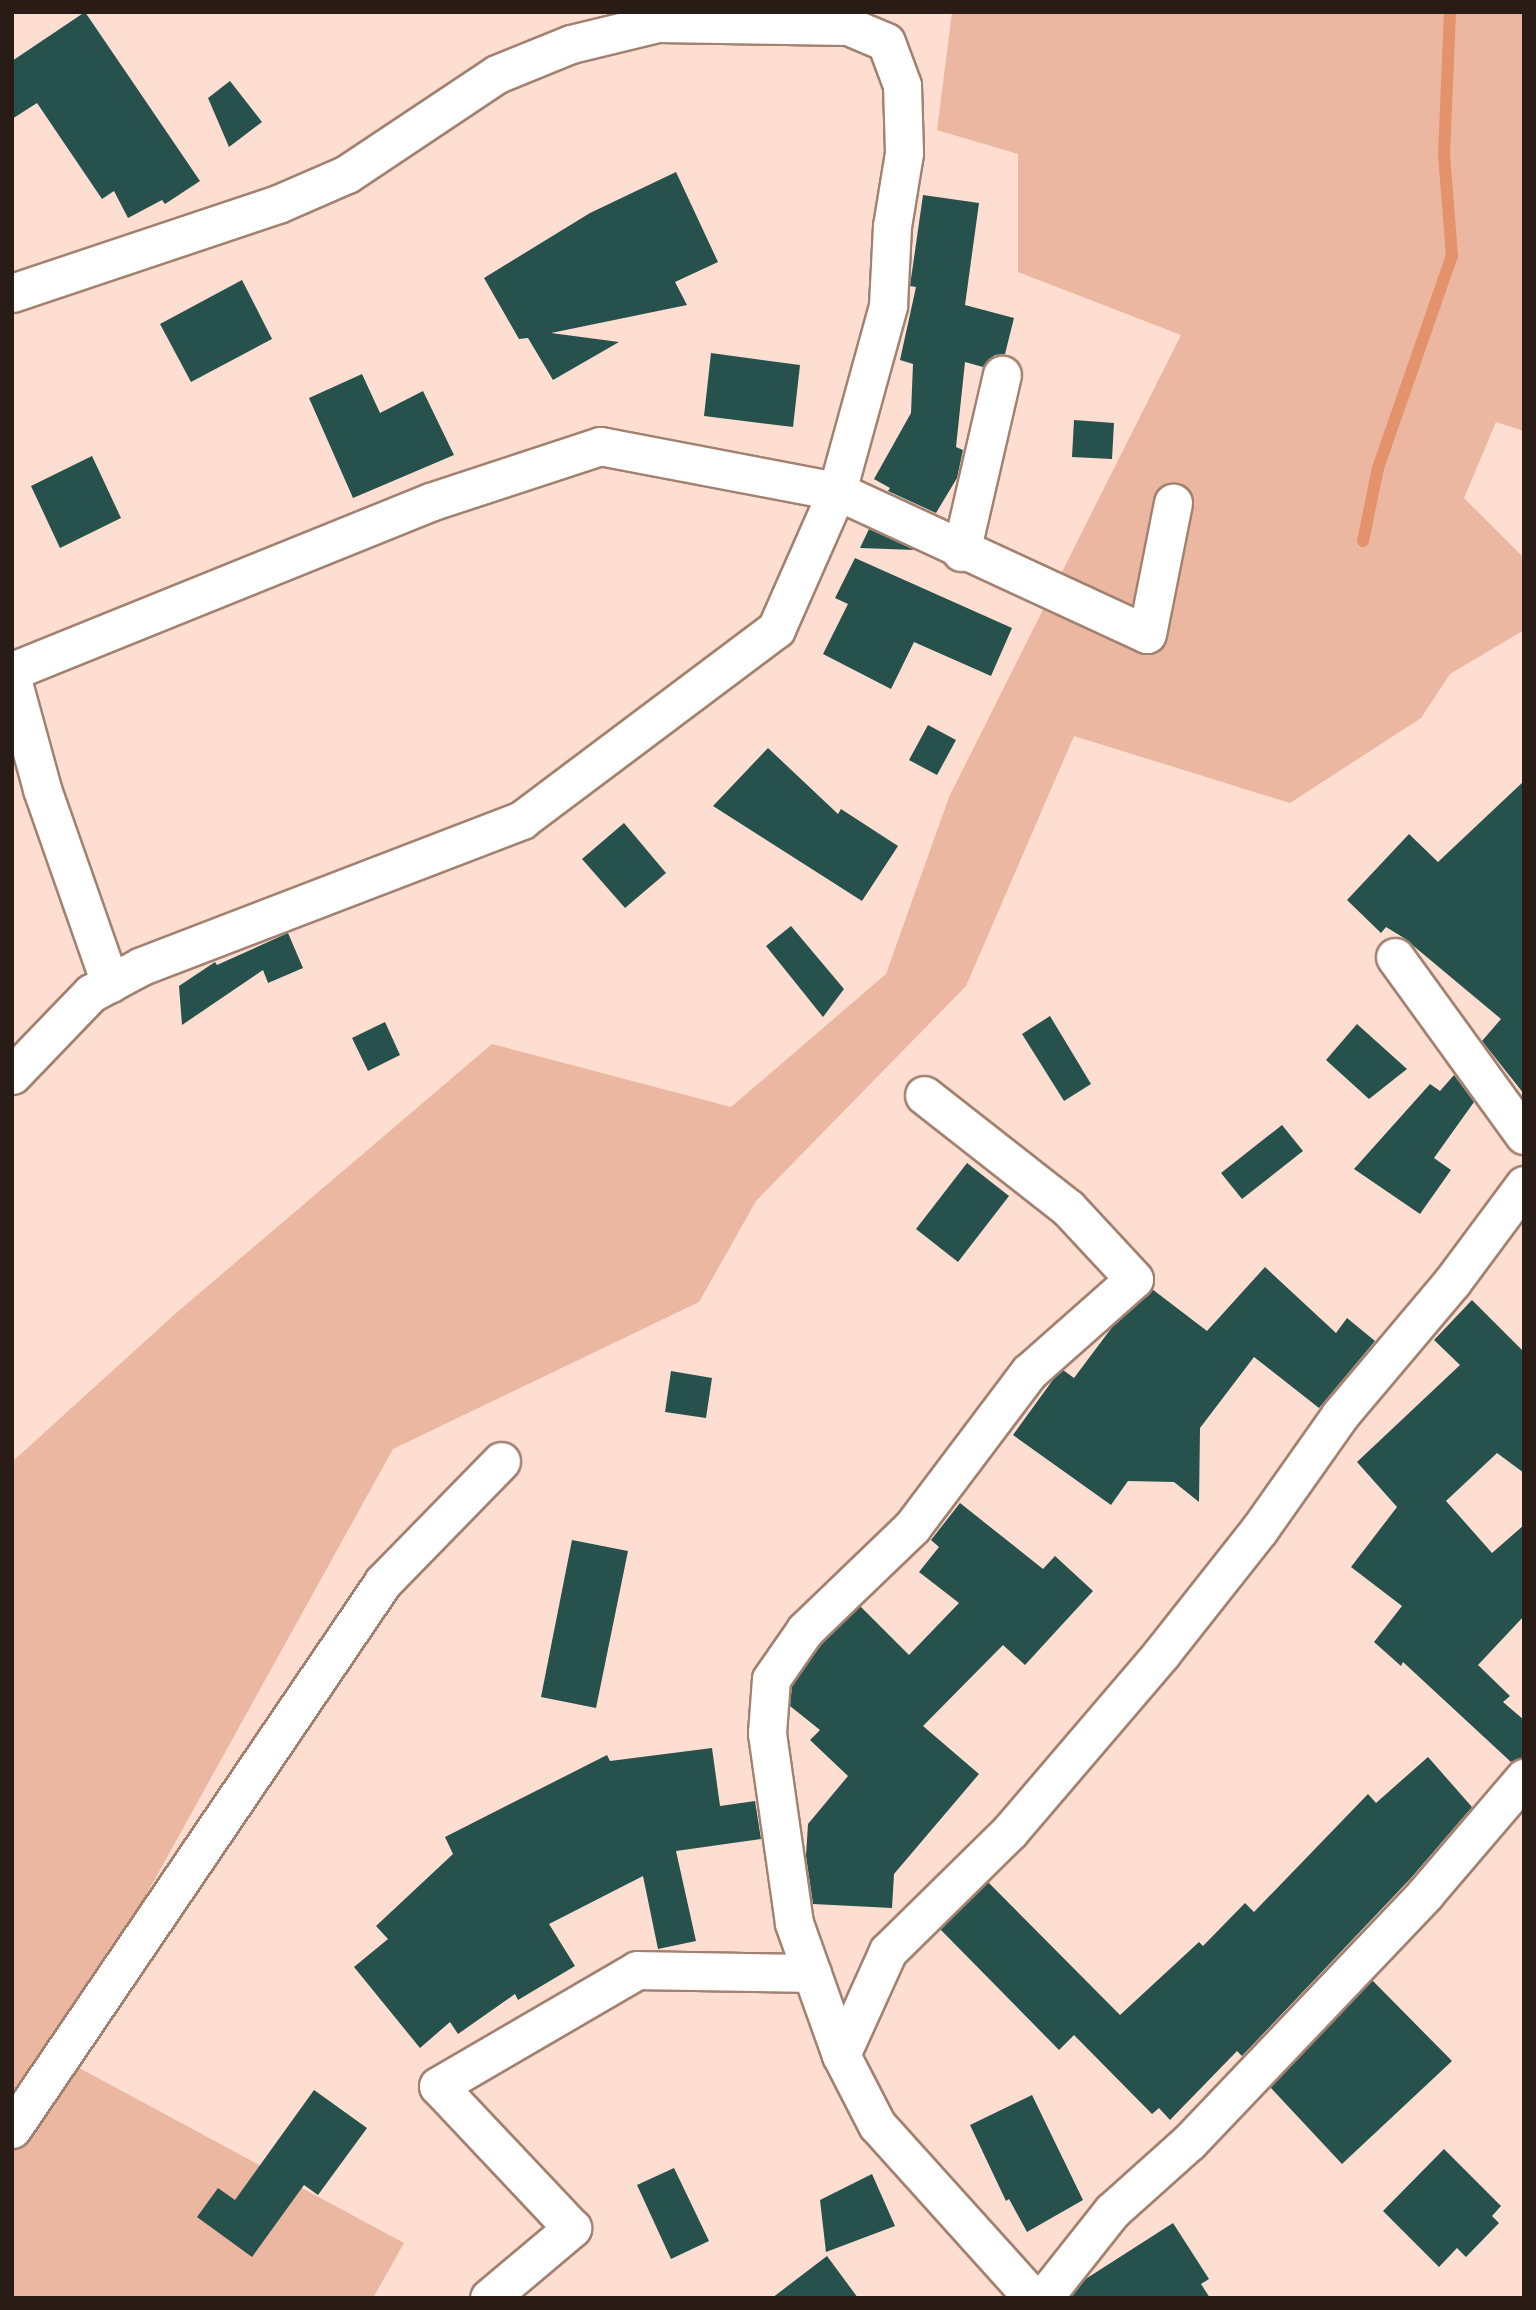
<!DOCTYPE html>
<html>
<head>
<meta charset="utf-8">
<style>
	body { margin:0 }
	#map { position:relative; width:1536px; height:2310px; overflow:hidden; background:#fdded1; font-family:"Archivo Narrow",sans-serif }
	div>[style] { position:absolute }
	.green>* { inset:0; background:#ebb7a0 }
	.stream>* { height:12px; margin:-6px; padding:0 6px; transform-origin:6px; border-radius:6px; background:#e4926c }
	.building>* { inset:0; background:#26514d }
	.roads { filter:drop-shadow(2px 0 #a38171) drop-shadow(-2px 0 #a38171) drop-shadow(0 2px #a38171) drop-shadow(0 -2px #a38171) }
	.minor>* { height:37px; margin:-18.5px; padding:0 18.5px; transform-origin:18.5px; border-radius:18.5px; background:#fff }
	span { translate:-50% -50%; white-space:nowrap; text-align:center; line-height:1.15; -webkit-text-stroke:7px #fdded1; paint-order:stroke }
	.frame { position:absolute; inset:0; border:14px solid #291b15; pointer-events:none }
</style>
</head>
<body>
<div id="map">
	<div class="green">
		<div style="clip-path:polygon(952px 12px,1524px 12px,1524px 431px,1496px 422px,1464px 498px,1524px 558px,1524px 630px,1450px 674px,1421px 718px,1290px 803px,1074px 736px,966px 986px,756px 1201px,699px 1302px,393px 1449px,57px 2056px,404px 2243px,373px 2298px,12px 2298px,12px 1462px,175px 1314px,492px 1044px,731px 1107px,886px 974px,949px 797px,1181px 335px,1018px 272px,1018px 154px,937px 130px)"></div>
	</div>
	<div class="stream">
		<div style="left:1363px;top:541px;width:75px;rotate:-78.4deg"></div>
		<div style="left:1378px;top:468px;width:225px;rotate:-70.8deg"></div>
		<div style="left:1452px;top:256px;width:101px;rotate:-94.5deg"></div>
		<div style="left:1444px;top:155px;width:143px;rotate:-87.6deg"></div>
	</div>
	<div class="building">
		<div style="clip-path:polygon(85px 12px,200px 181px,165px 204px,162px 200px,128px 218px,114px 191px,102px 199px,37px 103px,12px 119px,12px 61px)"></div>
		<div style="clip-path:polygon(230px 81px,262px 122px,229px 147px,208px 98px)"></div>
		<div style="clip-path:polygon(676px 172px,718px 262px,675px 282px,687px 305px,551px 333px,619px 342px,553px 380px,528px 338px,519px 339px,484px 278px,590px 213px)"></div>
		<div style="clip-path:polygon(923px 195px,979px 203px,965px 305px,1014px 318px,1005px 354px,995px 355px,983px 367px,965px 362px,956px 447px,963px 450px,957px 478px,936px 513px,888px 491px,890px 488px,874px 479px,911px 413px,913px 364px,900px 360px,916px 287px,910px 286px)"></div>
		<div style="clip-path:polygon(242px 280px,272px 339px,191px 382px,160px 324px)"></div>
		<div style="clip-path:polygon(711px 353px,800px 365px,793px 427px,704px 416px)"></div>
		<div style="clip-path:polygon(362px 374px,380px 413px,423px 391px,454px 455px,353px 498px,309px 398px)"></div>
		<div style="clip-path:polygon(1074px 420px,1114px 423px,1112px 459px,1072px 457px)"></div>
		<div style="clip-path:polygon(92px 456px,121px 518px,60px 548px,31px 486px)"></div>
		<div style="clip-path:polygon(869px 529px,915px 550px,860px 548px)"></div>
		<div style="clip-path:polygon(855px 558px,1012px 628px,991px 676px,914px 642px,891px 689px,823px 654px,848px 604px,835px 598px)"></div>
		<div style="clip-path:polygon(928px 725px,956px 740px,937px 775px,909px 760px)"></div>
		<div style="clip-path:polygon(768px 748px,838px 814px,841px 809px,898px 846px,862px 901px,713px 806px)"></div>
		<div style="clip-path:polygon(1524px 781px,1524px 1094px,1482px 1041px,1501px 1019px,1404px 938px,1386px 927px,1381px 933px,1347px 900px,1409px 834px,1438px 862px)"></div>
		<div style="clip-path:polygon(624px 823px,666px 873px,625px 908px,582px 859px)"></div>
		<div style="clip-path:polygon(791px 926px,844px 989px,823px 1017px,766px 946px)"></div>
		<div style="clip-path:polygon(288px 933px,303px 968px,268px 983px,263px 970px,182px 1025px,179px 986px,215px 962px,217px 965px)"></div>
		<div style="clip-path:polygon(1050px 1016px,1091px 1084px,1064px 1101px,1022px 1034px)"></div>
		<div style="clip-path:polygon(385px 1022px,400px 1055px,368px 1071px,352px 1038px)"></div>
		<div style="clip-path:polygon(1357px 1024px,1407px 1069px,1369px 1099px,1326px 1060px)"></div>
		<div style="clip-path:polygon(1454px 1075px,1474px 1102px,1434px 1158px,1451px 1170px,1420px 1214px,1354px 1169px,1430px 1084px,1440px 1091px)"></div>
		<div style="clip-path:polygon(1282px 1125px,1303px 1151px,1242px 1199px,1221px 1173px)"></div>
		<div style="clip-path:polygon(967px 1163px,1009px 1196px,958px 1262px,916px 1229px)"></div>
		<div style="clip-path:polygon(1265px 1267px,1336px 1333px,1347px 1318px,1375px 1341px,1319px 1408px,1254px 1357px,1200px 1428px,1199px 1502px,1174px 1482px,1128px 1481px,1111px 1505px,1013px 1435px,1055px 1377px,1063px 1370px,1074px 1378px,1113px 1326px,1152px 1289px,1207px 1331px)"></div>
		<div style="clip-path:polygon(1472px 1300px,1524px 1352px,1524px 1473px,1497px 1453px,1446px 1501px,1492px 1553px,1524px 1525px,1524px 1616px,1478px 1665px,1510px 1696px,1503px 1702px,1524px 1720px,1524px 1758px,1511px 1762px,1403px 1662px,1401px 1666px,1374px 1642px,1402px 1606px,1351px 1567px,1397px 1507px,1357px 1462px,1460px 1365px,1434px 1340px)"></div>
		<div style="clip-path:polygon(671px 1371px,712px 1378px,706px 1418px,665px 1412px)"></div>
		<div style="clip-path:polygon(960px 1503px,1043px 1569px,1055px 1556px,1093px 1591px,1025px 1665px,1003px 1645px,923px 1726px,979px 1774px,894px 1874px,892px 1908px,813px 1904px,806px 1856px,808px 1824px,848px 1776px,810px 1740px,820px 1730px,790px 1706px,792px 1686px,821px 1644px,860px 1606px,909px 1655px,959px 1603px,919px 1572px,939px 1547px,931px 1540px)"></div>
		<div style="clip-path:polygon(572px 1540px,628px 1551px,596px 1708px,541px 1697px)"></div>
		<div style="clip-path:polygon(712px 1748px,720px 1806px,755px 1801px,761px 1839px,676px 1851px,696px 1941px,658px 1949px,643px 1876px,549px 1924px,575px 1966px,518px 2000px,515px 1994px,458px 2034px,450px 2022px,420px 2048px,354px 1967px,388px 1939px,376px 1926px,453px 1854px,445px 1837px,607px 1755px,610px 1761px)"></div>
		<div style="clip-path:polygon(1428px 1757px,1472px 1807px,1411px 1878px,1242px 2056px,1237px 2051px,1170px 2120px,1159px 2108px,1152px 2114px,1074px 2035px,1059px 2050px,940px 1929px,988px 1882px,1120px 2015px,1199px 1942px,1203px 1946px,1245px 1903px,1254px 1912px,1368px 1794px,1376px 1803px)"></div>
		<div style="clip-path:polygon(1372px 1980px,1452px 2061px,1342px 2164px,1270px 2087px)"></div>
		<div style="clip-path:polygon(314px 2090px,367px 2128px,318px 2195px,304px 2185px,252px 2257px,197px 2217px,218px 2188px,235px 2200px)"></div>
		<div style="clip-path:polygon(1032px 2095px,1083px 2200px,1027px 2232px,1009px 2199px,1006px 2201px,970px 2125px)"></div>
		<div style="clip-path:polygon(1444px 2149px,1501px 2206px,1492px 2216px,1499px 2223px,1466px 2257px,1457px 2248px,1439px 2267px,1383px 2211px)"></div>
		<div style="clip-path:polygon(674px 2168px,709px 2241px,671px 2259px,637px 2185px)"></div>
		<div style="clip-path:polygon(872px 2174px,895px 2226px,826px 2252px,820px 2200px)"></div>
		<div style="clip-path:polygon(1173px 2223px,1209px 2279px,1201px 2284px,1210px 2298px,1070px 2298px,1084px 2280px)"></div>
		<div style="clip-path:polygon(827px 2256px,858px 2298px,772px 2298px)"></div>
	</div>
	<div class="roads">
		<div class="minor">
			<div style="left:12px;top:293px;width:280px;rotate:-18.5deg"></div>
			<div style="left:278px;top:204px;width:75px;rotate:-23.5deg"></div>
			<div style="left:347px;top:174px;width:180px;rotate:-33.7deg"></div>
			<div style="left:497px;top:74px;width:80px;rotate:-22.1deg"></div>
			<div style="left:571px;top:44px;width:89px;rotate:-13.6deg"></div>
			<div style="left:658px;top:23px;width:190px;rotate:0.9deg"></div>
			<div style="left:848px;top:26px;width:41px;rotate:22.8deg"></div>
			<div style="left:886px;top:42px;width:46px;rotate:69.6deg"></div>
			<div style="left:902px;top:85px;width:68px;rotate:88.3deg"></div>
			<div style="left:904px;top:153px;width:74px;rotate:99.3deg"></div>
			<div style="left:892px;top:226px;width:80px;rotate:92.9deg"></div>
			<div style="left:888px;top:306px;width:192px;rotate:105.4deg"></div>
			<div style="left:837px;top:491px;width:151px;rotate:113.8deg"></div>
			<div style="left:776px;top:629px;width:318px;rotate:143.1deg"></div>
			<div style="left:522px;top:820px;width:409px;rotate:159deg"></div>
			<div style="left:140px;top:967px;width:55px;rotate:152deg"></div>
			<div style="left:91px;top:993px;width:114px;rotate:133.9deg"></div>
			<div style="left:961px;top:552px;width:182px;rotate:-77deg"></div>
			<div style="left:12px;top:671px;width:451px;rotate:-22deg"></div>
			<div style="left:430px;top:502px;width:179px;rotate:-18.2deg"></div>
			<div style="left:600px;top:446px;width:241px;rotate:10.8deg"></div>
			<div style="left:837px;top:491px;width:341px;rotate:24.8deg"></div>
			<div style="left:1147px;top:634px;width:134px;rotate:-78.8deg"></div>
			<div style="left:12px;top:679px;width:114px;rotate:74.7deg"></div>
			<div style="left:42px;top:789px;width:206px;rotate:70.7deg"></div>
			<div style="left:1395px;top:957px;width:220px;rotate:54.1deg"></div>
			<div style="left:841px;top:2055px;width:140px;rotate:-109.6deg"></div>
			<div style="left:794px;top:1923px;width:192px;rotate:-98.1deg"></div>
			<div style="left:767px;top:1733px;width:54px;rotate:-85.8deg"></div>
			<div style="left:771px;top:1679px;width:60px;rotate:-55.2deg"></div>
			<div style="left:805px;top:1630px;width:149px;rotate:-43.9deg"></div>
			<div style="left:912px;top:1527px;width:194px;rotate:-53deg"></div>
			<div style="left:1029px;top:1372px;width:140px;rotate:-41.5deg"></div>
			<div style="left:1134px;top:1279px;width:97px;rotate:-132.9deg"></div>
			<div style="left:1068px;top:1208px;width:183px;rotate:-141.9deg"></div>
			<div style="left:12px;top:2129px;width:661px;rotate:-55.85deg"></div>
			<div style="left:383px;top:1582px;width:169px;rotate:-45.7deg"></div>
			<div style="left:489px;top:2298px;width:109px;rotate:-40.1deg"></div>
			<div style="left:572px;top:2228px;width:195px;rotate:-133.3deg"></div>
			<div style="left:438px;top:2086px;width:230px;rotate:-30.2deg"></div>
			<div style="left:637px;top:1970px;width:175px;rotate:1deg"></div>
			<div style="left:1033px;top:2298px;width:233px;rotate:-132deg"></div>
			<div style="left:877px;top:2125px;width:79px;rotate:-117.2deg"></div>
			<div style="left:841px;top:2055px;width:114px;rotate:-65.7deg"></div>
			<div style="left:888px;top:1951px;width:171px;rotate:-44.5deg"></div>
			<div style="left:1010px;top:1831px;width:233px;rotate:-49.5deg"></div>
			<div style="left:1161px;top:1654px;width:158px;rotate:-51.7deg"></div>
			<div style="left:1259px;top:1530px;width:141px;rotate:-54.8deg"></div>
			<div style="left:1340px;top:1415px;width:174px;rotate:-49.9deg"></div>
			<div style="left:1452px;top:1282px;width:121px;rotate:-53.4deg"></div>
			<div style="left:1043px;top:2298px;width:111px;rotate:-51.6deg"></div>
			<div style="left:1112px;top:2211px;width:103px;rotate:-41.9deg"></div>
			<div style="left:1189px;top:2142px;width:342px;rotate:-46.4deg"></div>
			<div style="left:1425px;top:1894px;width:153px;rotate:-49.5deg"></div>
		</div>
	</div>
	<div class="frame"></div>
</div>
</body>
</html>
